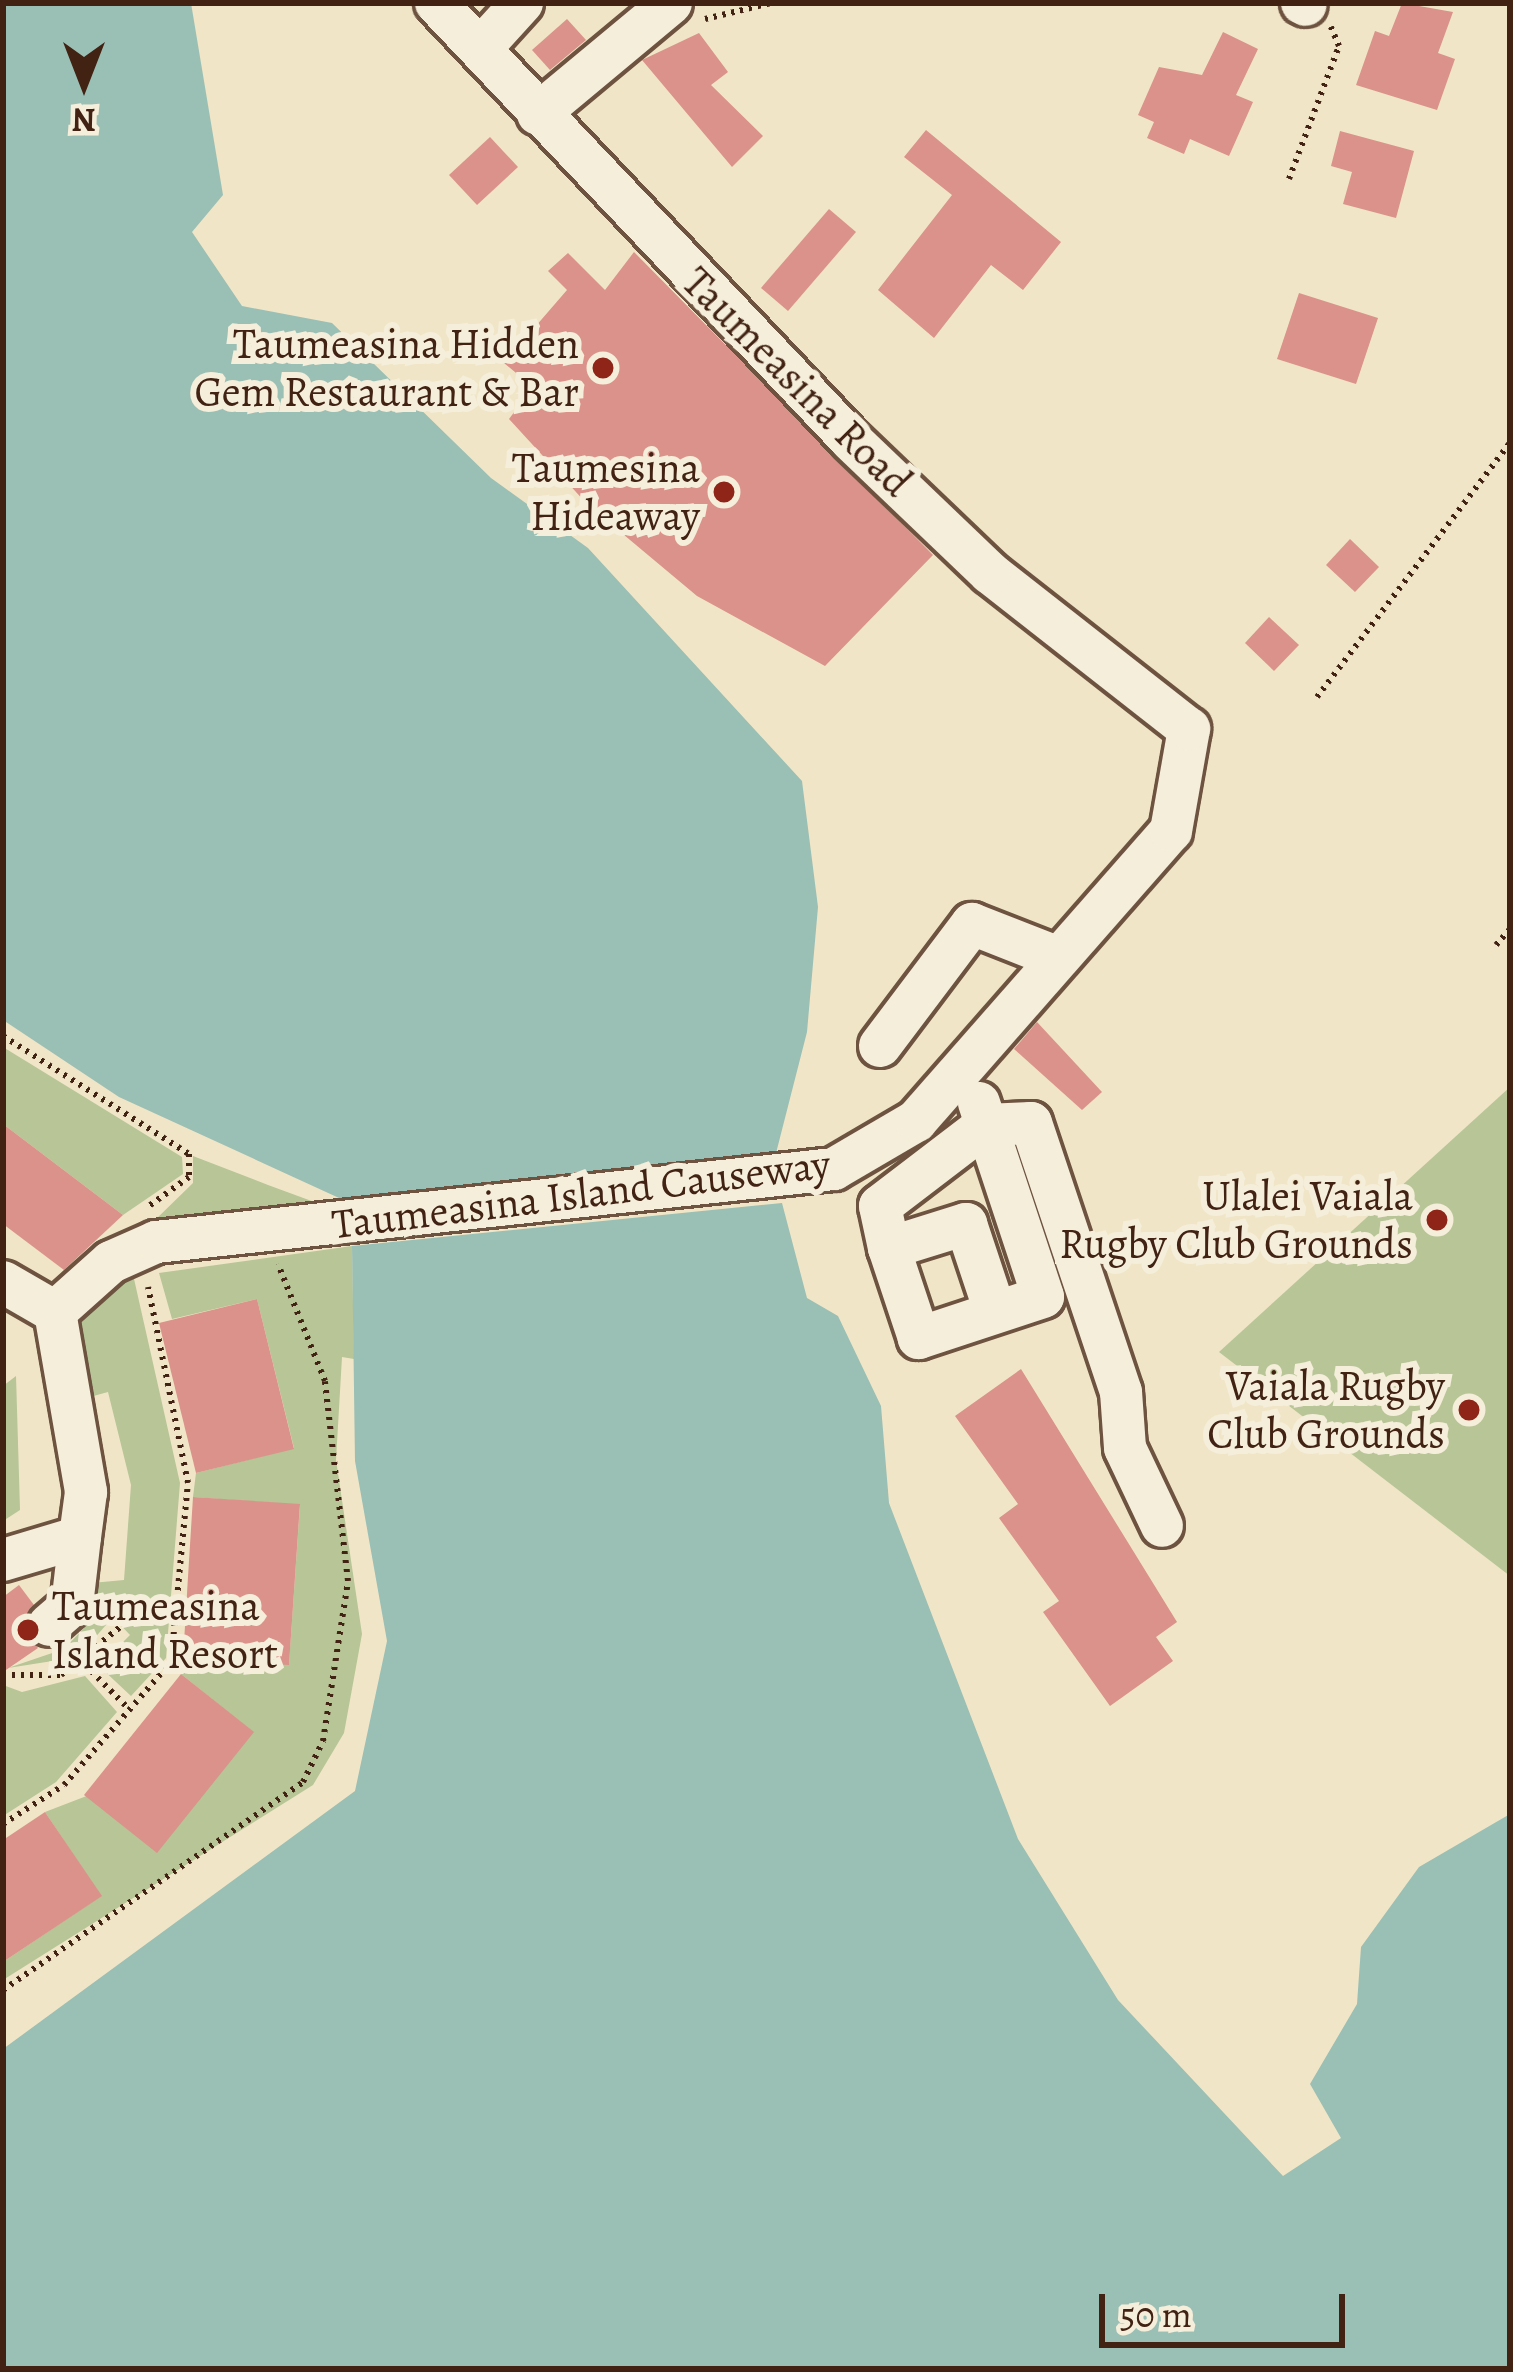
<!DOCTYPE html>
<html>
<head>
<meta charset="utf-8">
<style>
	body { margin:0 }
	#map { position:relative; width:1513px; height:2372px; overflow:hidden; background:#f0e5c6; font-family:Alegreya,serif }
	div>[style] { position:absolute }
	.green>* { inset:0; background:#b7c597 }
	.water>* { inset:0; background:#9abfb5 }
	.building>* { inset:0; background:#da928a }
	.path>* { height:6px; margin-top:-3px; transform-origin:0; background:repeating-linear-gradient(90deg,#412213 0 3px,transparent 0 9px) }
	.roads { filter:drop-shadow(3px 0 #6d5340) drop-shadow(-3px 0 #6d5340) drop-shadow(0 3px #6d5340) drop-shadow(0 -3px #6d5340) }
	.minor>* { height:42px; margin:-21px; padding:0 21px; transform-origin:21px; border-radius:21px; background:#f5eeda }
	.dots>* { width:33px; height:33px; translate:-50% -50%; box-sizing:border-box; border:6px solid #f5eeda; border-radius:50% }
	span { translate:-50% -50%; white-space:nowrap; text-align:center; line-height:1.15; -webkit-text-stroke:12px #f5eeda; paint-order:stroke }
	.poi-label { font-size:42px; color:#412213 }
	.right { translate:-100% -50%; text-align:right }
	.left { translate:0 -50%; text-align:left }
	.street-label { font-size:42px; color:#412213 }
	.frame { position:absolute; inset:0; border:6px solid #412213; pointer-events:none }
	.north { position:absolute; left:24px; top:24px; width:120px; height:120px; -webkit-text-stroke:9px #f5eeda; paint-order:stroke; rotate:180deg; font-size:33px; font-weight:700; line-height:48px; text-align:center; color:#412213 }
	.north::after { content:''; display:block; margin:auto; width:42px; height:54px; background:#412213; clip-path:polygon(50% 0,100% 100%,50% 72%,0 100%) }
	.scale { position:absolute; left:1099px; top:2294px; width:246px; height:54px; box-sizing:border-box; border:6px solid #412213; border-top:0; padding-left:15px; font-size:36px; line-height:42px; white-space:nowrap; color:#412213; -webkit-text-stroke:9px #f5eeda; paint-order:stroke }
</style>
</head>
<body>
<div id="map">
	<div class="green">
		<div style="clip-path:polygon(3px 1047px,182px 1157px,183px 1174px,123px 1215px,3px 1124px)"></div>
		<div style="clip-path:polygon(1510px 1087px,1510px 1576px,1219px 1352px)"></div>
		<div style="clip-path:polygon(193px 1156px,268px 1185px,336px 1210px,151px 1224px,193px 1183px)"></div>
		<div style="clip-path:polygon(352px 1246px,354px 1359px,342px 1357px,336px 1460px,362px 1634px,344px 1733px,313px 1785px,3px 1980px,3px 1962px,101px 1896px,45px 1812px,253px 1732px,181px 1674px,183px 1658px,289px 1664px,300px 1505px,193px 1497px,196px 1473px,294px 1448px,257px 1299px,172px 1319px,159px 1273px)"></div>
		<div style="clip-path:polygon(132px 1270px,180px 1483px,166px 1658px,131px 1696px,99px 1666px,130px 1635px,113px 1617px,78px 1657px,8px 1668px,64px 1649px,84px 1628px,92px 1583px,124px 1580px,131px 1485px,108px 1392px,86px 1398px,76px 1332px,79px 1309px)"></div>
		<div style="clip-path:polygon(16px 1376px,20px 1510px,3px 1521px,3px 1386px)"></div>
		<div style="clip-path:polygon(85px 1676px,117px 1712px,56px 1782px,3px 1816px,3px 1685px,22px 1692px)"></div>
	</div>
	<div class="water">
		<div style="clip-path:polygon(3px 3px,191px 3px,223px 195px,192px 232px,242px 306px,332px 323px,491px 478px,588px 548px,802px 781px,818px 907px,807px 1032px,774px 1161px,350px 1203px,119px 1097px,3px 1020px)"></div>
		<div style="clip-path:polygon(782px 1203px,807px 1298px,838px 1316px,881px 1406px,889px 1503px,1018px 1839px,1118px 2000px,1283px 2176px,1341px 2138px,1310px 2084px,1357px 2004px,1361px 1947px,1419px 1867px,1510px 1814px,1510px 2369px,3px 2369px,3px 2049px,355px 1791px,387px 1641px,355px 1461px,352px 1246px)"></div>
	</div>
	<div class="building">
		<div style="clip-path:polygon(1402px 3px,1453px 12px,1438px 53px,1455px 59px,1437px 110px,1356px 85px,1375px 31px,1389px 36px)"></div>
		<div style="clip-path:polygon(567px 19px,586px 40px,550px 70px,532px 50px)"></div>
		<div style="clip-path:polygon(1223px 32px,1258px 49px,1236px 95px,1253px 102px,1229px 156px,1190px 139px,1184px 154px,1147px 138px,1154px 122px,1138px 115px,1159px 67px,1202px 75px)"></div>
		<div style="clip-path:polygon(699px 33px,728px 72px,711px 85px,763px 136px,732px 167px,642px 60px)"></div>
		<div style="clip-path:polygon(926px 130px,1061px 242px,1023px 290px,991px 265px,934px 338px,878px 290px,952px 195px,904px 157px)"></div>
		<div style="clip-path:polygon(1340px 131px,1414px 151px,1396px 218px,1343px 204px,1352px 172px,1331px 166px)"></div>
		<div style="clip-path:polygon(490px 137px,518px 167px,477px 205px,449px 175px)"></div>
		<div style="clip-path:polygon(829px 209px,856px 232px,788px 311px,761px 288px)"></div>
		<div style="clip-path:polygon(634px 252px,933px 555px,825px 666px,697px 596px,587px 504px,509px 419px,533px 387px,504px 363px,567px 290px,548px 271px,568px 253px,605px 290px)"></div>
		<div style="clip-path:polygon(1299px 293px,1378px 318px,1356px 384px,1277px 359px)"></div>
		<div style="clip-path:polygon(1350px 539px,1379px 567px,1355px 592px,1326px 565px)"></div>
		<div style="clip-path:polygon(1269px 617px,1299px 645px,1274px 671px,1245px 643px)"></div>
		<div style="clip-path:polygon(1037px 1022px,1102px 1092px,1082px 1110px,1014px 1049px)"></div>
		<div style="clip-path:polygon(3px 1124px,123px 1215px,64px 1270px,3px 1224px)"></div>
		<div style="clip-path:polygon(257px 1299px,294px 1449px,196px 1473px,159px 1323px)"></div>
		<div style="clip-path:polygon(1021px 1369px,1177px 1622px,1156px 1637px,1173px 1661px,1110px 1706px,1043px 1612px,1059px 1601px,999px 1518px,1018px 1504px,955px 1416px)"></div>
		<div style="clip-path:polygon(193px 1497px,300px 1504px,289px 1665px,183px 1658px)"></div>
		<div style="clip-path:polygon(19px 1585px,34px 1605px,24px 1631px,38px 1648px,3px 1672px,3px 1597px)"></div>
		<div style="clip-path:polygon(181px 1674px,254px 1732px,157px 1853px,84px 1795px)"></div>
		<div style="clip-path:polygon(45px 1812px,102px 1896px,3px 1962px,3px 1840px)"></div>
	</div>
	<div class="path">
		<div style="left:705px;top:19px;width:68px;rotate:-13.6deg"></div>
		<div style="left:1289px;top:179px;width:142px;rotate:-69.4deg"></div>
		<div style="left:1339px;top:46px;width:21px;rotate:-113deg"></div>
		<div style="left:1317px;top:697px;width:319px;rotate:-52.8deg"></div>
		<div style="left:1496px;top:945px;width:21px;rotate:-49deg"></div>
		<div style="left:3px;top:1036px;width:220px;rotate:32.4deg"></div>
		<div style="left:189px;top:1154px;width:23px;rotate:90deg"></div>
		<div style="left:189px;top:1177px;width:49px;rotate:144.1deg"></div>
		<div style="left:85px;top:1665px;width:62px;rotate:45deg"></div>
		<div style="left:3px;top:1675px;width:58px"></div>
		<div style="left:61px;top:1675px;width:76px;rotate:-39.1deg"></div>
		<div style="left:3px;top:1824px;width:72px;rotate:-32.6deg"></div>
		<div style="left:64px;top:1785px;width:163px;rotate:-49deg"></div>
		<div style="left:171px;top:1662px;width:180px;rotate:-84.6deg"></div>
		<div style="left:188px;top:1483px;width:200px;rotate:-101.5deg"></div>
		<div style="left:3px;top:1990px;width:365px;rotate:-34.7deg"></div>
		<div style="left:303px;top:1782px;width:46px;rotate:-64deg"></div>
		<div style="left:323px;top:1741px;width:162px;rotate:-81.1deg"></div>
		<div style="left:348px;top:1581px;width:201px;rotate:-96.6deg"></div>
		<div style="left:325px;top:1381px;width:126px;rotate:-111.9deg"></div>
	</div>
	<div class="roads">
		<div class="minor">
			<div style="left:1302px;top:3px;width:4px;rotate:27deg"></div>
			<div style="left:481px;top:48px;width:61px;rotate:-47.7deg"></div>
			<div style="left:538px;top:114px;width:173px;rotate:-39.8deg"></div>
			<div style="left:880px;top:1046px;width:153px;rotate:-53deg"></div>
			<div style="left:972px;top:924px;width:90px;rotate:21.4deg"></div>
			<div style="left:979px;top:1103px;width:204px;rotate:71.7deg"></div>
			<div style="left:1043px;top:1297px;width:131px;rotate:161.7deg"></div>
			<div style="left:919px;top:1338px;width:95px;rotate:-108.4deg"></div>
			<div style="left:889px;top:1248px;width:81px;rotate:-17.3deg"></div>
			<div style="left:966px;top:1224px;width:92px;rotate:71.6deg"></div>
			<div style="left:889px;top:1248px;width:43px;rotate:-102.1deg"></div>
			<div style="left:880px;top:1206px;width:133px;rotate:-37.4deg"></div>
			<div style="left:986px;top:1125px;width:45px;rotate:-2.5deg"></div>
			<div style="left:1031px;top:1123px;width:284px;rotate:71.5deg"></div>
			<div style="left:1121px;top:1392px;width:56px;rotate:85.9deg"></div>
			<div style="left:1125px;top:1448px;width:86px;rotate:64.6deg"></div>
			<div style="left:3px;top:1282px;width:60px;rotate:30deg"></div>
			<div style="left:55px;top:1312px;width:75px;rotate:-41.8deg"></div>
			<div style="left:111px;top:1262px;width:49px;rotate:-24deg"></div>
			<div style="left:156px;top:1242px;width:682px;rotate:-6.15deg"></div>
			<div style="left:834px;top:1169px;width:95px;rotate:-30.3deg"></div>
			<div style="left:916px;top:1121px;width:386px;rotate:-48.7deg"></div>
			<div style="left:1171px;top:831px;width:104px;rotate:-80deg"></div>
			<div style="left:1189px;top:729px;width:253px;rotate:-141.9deg"></div>
			<div style="left:990px;top:573px;width:191px;rotate:-136.3deg"></div>
			<div style="left:852px;top:441px;width:604px;rotate:-133.52deg"></div>
			<div style="left:55px;top:1312px;width:183px;rotate:80.2deg"></div>
			<div style="left:86px;top:1492px;width:45px;rotate:97.6deg"></div>
			<div style="left:3px;top:1560px;width:80px;rotate:-16.6deg"></div>
			<div style="left:80px;top:1537px;width:68px;rotate:96.7deg"></div>
			<div style="left:72px;top:1605px;width:30px;rotate:139deg"></div>
		</div>
	</div>
	<div class="dots">
		<div style="left:603px;top:368px;background:#8f2418"></div>
		<div style="left:724px;top:492px;background:#8f2418"></div>
		<div style="left:1437px;top:1220px;background:#8f2418"></div>
		<div style="left:1469px;top:1410px;background:#8f2418"></div>
		<div style="left:28px;top:1630px;background:#8f2418"></div>
	</div>
	<div class="poi-label">
		<span class="right" style="left:579px;top:368px">Taumeasina Hidden<br>Gem Restaurant &amp; Bar</span>
		<span class="right" style="left:700px;top:492px">Taumesina<br>Hideaway</span>
		<span class="right" style="left:1413px;top:1220px">Ulalei Vaiala<br>Rugby Club Grounds</span>
		<span class="right" style="left:1445px;top:1410px">Vaiala Rugby<br>Club Grounds</span>
		<span class="left" style="left:52px;top:1630px">Taumeasina<br>Island Resort</span>
	</div>
	<div class="street-label">
		<span style="left:797px;top:382px;rotate:45deg">Taumeasina Road</span>
		<span style="left:581px;top:1194px;rotate:-7deg">Taumeasina Island Causeway</span>
	</div>
	<div class="frame"></div>
	<div class="north">N</div>
	<div class="scale">50 m</div>
</div>
</body>
</html>
